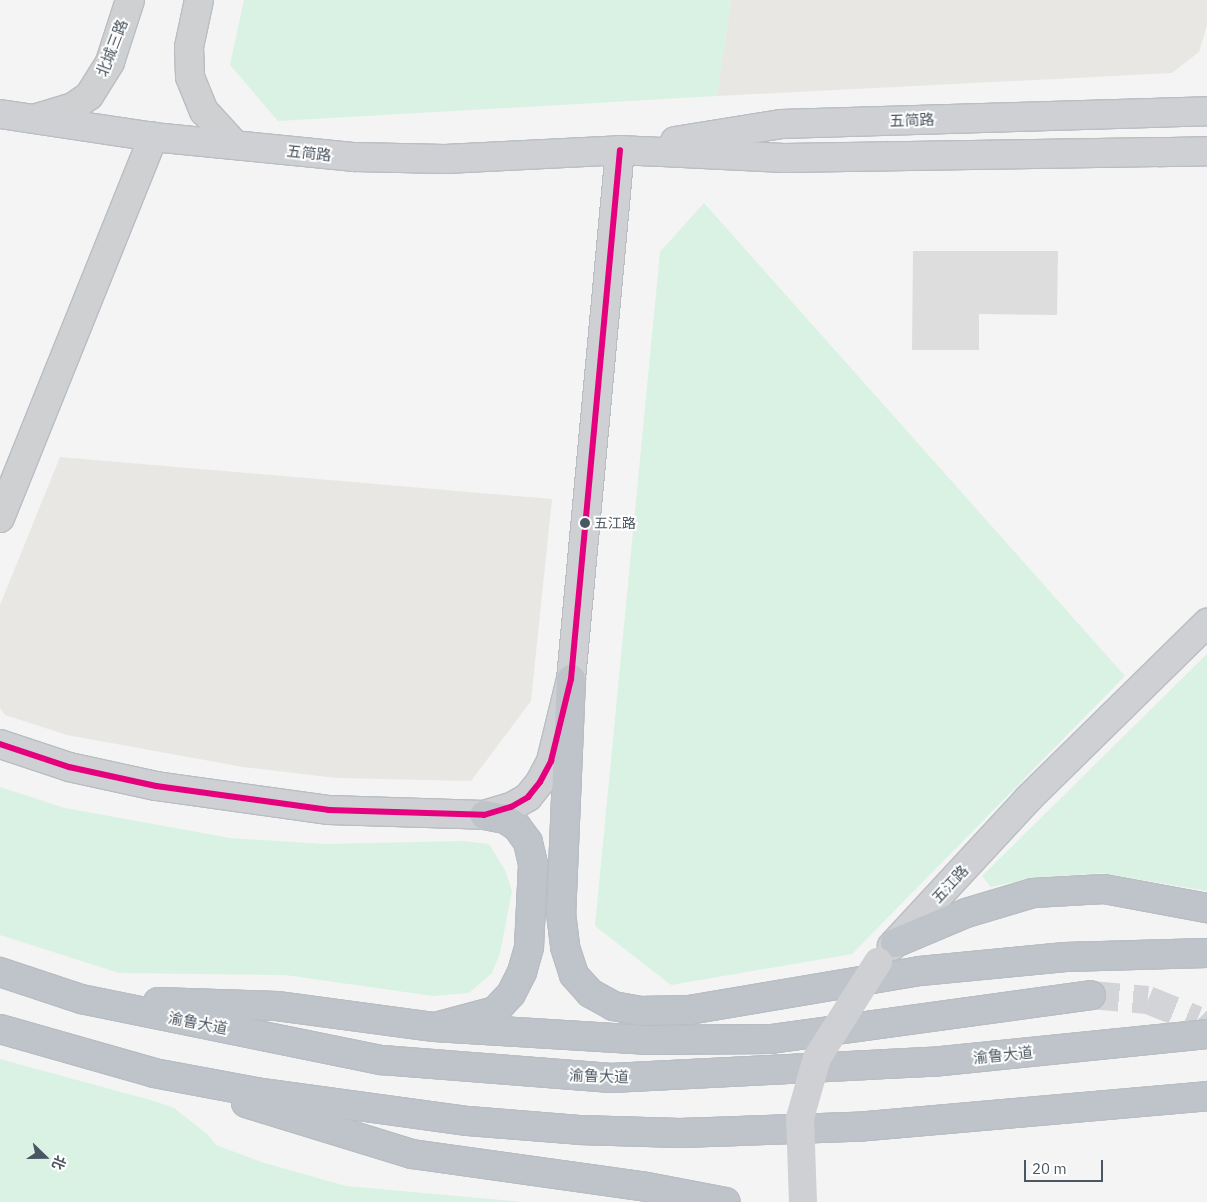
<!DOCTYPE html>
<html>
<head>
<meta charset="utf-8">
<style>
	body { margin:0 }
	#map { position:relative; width:1207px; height:1202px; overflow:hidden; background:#f4f4f4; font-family:"IBM Plex Sans","Noto Sans SC",sans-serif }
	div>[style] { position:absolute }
	.commercial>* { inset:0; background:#e8e7e3 }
	.green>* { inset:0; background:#d9f2e3 }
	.building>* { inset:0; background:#ddddde }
	.highway-tunnel>* { height:28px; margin-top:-14px; transform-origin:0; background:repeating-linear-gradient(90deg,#d2d4d7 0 28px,transparent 0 42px) }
	.roads { filter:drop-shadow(1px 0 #b9bec3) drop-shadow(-1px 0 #b9bec3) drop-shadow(0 1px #b9bec3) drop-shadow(0 -1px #b9bec3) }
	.street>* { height:28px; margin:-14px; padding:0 14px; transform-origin:14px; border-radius:14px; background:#ced0d2 }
	.secondary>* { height:28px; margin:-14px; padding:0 14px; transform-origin:14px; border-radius:14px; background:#ced0d4 }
	.highway>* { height:28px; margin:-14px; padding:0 14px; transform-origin:14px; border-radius:14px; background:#bec4c9 }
	.secondary-bridge>* { height:28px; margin:-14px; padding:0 14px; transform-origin:14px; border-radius:14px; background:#ced0d4 }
	.bus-1>* { height:6px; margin:-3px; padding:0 3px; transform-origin:3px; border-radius:3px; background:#e5007d }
	.dots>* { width:14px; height:14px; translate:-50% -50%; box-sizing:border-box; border:2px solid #fff; border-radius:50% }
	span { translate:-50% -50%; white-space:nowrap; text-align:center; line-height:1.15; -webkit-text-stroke:4px #fff; paint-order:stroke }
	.bus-label { font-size:14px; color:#4a5661 }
	.left { translate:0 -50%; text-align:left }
	.street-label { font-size:15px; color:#4a5661 }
	.north { position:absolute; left:20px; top:1132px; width:50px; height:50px; -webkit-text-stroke:4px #fff; paint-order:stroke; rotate:112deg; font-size:14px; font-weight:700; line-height:20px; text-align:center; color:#4a5661 }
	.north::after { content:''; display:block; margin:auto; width:18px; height:22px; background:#4a5661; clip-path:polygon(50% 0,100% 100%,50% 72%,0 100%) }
	.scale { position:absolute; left:1024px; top:1160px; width:79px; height:22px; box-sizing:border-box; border:2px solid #4a5661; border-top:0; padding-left:6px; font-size:15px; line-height:18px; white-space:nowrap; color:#4a5661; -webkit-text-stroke:4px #fff; paint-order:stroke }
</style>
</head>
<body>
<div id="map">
	<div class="commercial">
		<div style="clip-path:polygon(731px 0,1207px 0,1207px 25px,1199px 52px,1172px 73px,717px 96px)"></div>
		<div style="clip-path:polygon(60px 457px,552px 499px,531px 701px,471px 781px,336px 778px,243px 767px,67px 735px,5px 715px,0 708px,0 605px)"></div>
	</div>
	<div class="green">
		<div style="clip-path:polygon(244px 0,731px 0,717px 96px,278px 121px,230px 65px)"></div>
		<div style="clip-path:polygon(704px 203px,1125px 676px,852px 954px,671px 985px,595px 926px,660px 252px)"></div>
		<div style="clip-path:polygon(1207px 654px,1207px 891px,1101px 873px,1033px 878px,991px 887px,982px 876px)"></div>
		<div style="clip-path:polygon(0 787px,65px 808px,230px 838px,325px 844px,463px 841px,489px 844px,505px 870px,512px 891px,500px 953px,492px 973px,469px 993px,433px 996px,285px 975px,119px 973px,0 935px)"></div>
		<div style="clip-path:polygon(0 1059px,154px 1101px,174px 1108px,207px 1134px,216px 1145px,261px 1162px,346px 1186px,524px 1202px,0 1202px)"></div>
	</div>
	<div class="building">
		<div style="clip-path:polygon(913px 251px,1058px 251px,1057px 315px,979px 314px,979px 350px,912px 350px)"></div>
	</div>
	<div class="highway-tunnel">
		<div style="left:1091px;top:995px;width:57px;rotate:5deg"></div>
		<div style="left:1148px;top:1000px;width:53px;rotate:22.2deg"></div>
		<div style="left:1197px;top:1020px;width:14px;rotate:45deg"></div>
	</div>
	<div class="roads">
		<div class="street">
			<div style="left:199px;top:0;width:48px;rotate:102deg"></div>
			<div style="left:189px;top:47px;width:30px;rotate:88deg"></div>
			<div style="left:190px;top:77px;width:37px;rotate:68deg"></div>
			<div style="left:204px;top:111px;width:46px;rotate:47.6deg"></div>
			<div style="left:37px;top:118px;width:38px;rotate:-17deg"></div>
			<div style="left:73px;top:107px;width:19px;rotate:-35deg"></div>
			<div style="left:89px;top:96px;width:40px;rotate:-58deg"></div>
			<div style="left:110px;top:62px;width:65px;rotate:-72.1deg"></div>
			<div style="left:0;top:518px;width:411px;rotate:-68.1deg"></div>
		</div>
		<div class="secondary">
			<div style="left:0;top:114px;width:155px;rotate:8.5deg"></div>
			<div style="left:153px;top:137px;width:203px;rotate:5.7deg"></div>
			<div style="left:355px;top:157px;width:90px;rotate:1.3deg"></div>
			<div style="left:445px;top:159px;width:175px;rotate:-2.9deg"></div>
			<div style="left:620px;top:150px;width:164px;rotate:2.8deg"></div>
			<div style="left:784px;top:158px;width:423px;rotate:-0.9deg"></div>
			<div style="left:675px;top:141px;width:107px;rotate:-9.1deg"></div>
			<div style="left:781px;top:124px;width:426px;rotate:-1.7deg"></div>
			<div style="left:0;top:744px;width:73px;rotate:18.4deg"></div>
			<div style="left:69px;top:767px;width:89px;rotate:12.3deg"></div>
			<div style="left:156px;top:786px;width:175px;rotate:7.9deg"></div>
			<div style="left:329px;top:810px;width:155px;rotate:1.8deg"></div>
			<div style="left:484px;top:815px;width:28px;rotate:-17deg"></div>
			<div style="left:511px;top:807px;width:20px;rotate:-30deg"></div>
			<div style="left:528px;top:797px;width:19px;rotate:-51deg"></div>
			<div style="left:540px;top:782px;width:24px;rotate:-62deg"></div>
			<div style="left:551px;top:761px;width:84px;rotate:-76.3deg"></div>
			<div style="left:571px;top:679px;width:531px;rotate:-84.71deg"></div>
			<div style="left:892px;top:946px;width:202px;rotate:-47.2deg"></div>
			<div style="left:1029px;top:798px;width:250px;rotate:-44.5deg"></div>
		</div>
		<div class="highway">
			<div style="left:571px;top:679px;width:234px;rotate:92.4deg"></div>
			<div style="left:561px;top:913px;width:34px;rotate:83deg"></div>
			<div style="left:565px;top:947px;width:29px;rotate:72deg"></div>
			<div style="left:574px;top:975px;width:24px;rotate:48deg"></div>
			<div style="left:590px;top:993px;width:26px;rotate:29deg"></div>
			<div style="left:613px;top:1006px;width:27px;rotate:10deg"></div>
			<div style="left:640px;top:1011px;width:49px;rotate:-1.2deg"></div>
			<div style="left:689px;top:1010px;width:234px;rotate:-9.6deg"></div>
			<div style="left:920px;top:971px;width:146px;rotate:-5.5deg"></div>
			<div style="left:1065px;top:957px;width:142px;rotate:-1.6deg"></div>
			<div style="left:895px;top:943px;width:77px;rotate:-22.9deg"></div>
			<div style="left:966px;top:913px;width:70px;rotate:-16.6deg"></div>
			<div style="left:1033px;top:893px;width:71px;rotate:-3.2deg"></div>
			<div style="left:1104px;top:889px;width:105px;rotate:10.5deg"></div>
			<div style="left:0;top:972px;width:85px;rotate:18.4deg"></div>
			<div style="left:81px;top:999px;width:307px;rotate:11.5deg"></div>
			<div style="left:382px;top:1060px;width:230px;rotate:4.5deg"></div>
			<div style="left:611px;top:1078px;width:321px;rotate:-2.9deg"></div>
			<div style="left:932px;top:1062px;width:276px;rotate:-5.8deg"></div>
			<div style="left:158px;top:1002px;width:119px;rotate:1.9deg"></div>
			<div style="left:277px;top:1006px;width:159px;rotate:7.6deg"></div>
			<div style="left:435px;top:1027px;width:62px;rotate:-14.9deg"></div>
			<div style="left:495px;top:1011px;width:23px;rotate:-47deg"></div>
			<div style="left:511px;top:994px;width:25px;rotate:-63deg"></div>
			<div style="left:522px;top:972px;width:26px;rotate:-74deg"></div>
			<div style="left:529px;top:947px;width:83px;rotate:-87.2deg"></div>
			<div style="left:533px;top:864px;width:23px;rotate:-103deg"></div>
			<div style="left:528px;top:842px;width:19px;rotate:-126deg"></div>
			<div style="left:517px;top:827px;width:14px;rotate:-146deg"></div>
			<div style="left:505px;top:819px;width:21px;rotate:-169deg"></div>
			<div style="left:435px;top:1027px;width:211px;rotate:3.5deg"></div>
			<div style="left:646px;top:1040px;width:125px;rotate:-0.5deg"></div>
			<div style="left:771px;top:1039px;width:323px;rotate:-7.8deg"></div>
			<div style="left:0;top:1029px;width:160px;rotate:15.9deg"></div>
			<div style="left:154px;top:1073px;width:104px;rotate:10.6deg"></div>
			<div style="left:256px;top:1092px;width:214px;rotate:7.8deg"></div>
			<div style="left:468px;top:1121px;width:111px;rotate:4.6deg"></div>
			<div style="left:579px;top:1130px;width:101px;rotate:1.7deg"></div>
			<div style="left:680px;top:1133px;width:176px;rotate:-2deg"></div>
			<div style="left:856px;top:1127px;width:352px;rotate:-5deg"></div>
			<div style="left:246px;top:1103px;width:174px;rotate:17.1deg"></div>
			<div style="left:412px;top:1154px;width:237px;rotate:8deg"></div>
			<div style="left:647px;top:1187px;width:80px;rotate:10.8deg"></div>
		</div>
	</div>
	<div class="secondary-bridge">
		<div style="left:803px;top:1202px;width:84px;rotate:-92deg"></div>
		<div style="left:800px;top:1118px;width:62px;rotate:-74.2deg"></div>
		<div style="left:817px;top:1058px;width:114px;rotate:-57.6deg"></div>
	</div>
	<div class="bus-1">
		<div style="left:0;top:744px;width:73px;rotate:18.4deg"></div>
		<div style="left:69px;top:767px;width:89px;rotate:12.3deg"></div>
		<div style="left:156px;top:786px;width:175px;rotate:7.9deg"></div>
		<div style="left:329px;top:810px;width:155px;rotate:1.8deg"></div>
		<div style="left:484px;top:815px;width:28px;rotate:-17deg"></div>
		<div style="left:511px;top:807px;width:20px;rotate:-30deg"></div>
		<div style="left:528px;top:797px;width:19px;rotate:-51deg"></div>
		<div style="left:540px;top:782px;width:24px;rotate:-62deg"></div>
		<div style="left:551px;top:761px;width:84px;rotate:-76.3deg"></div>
		<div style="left:571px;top:679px;width:531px;rotate:-84.71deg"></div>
	</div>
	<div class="dots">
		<div style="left:585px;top:523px;background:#4a5661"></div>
	</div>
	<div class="bus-label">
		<span class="left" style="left:594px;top:523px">五江路</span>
	</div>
	<div class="street-label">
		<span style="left:112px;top:48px;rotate:-69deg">北城三路</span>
		<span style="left:912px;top:120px;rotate:-2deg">五简路</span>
		<span style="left:309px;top:153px;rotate:6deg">五简路</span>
		<span style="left:950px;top:884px;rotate:-47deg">五江路</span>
		<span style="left:198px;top:1023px;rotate:11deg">渝鲁大道</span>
		<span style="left:1003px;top:1055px;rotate:-6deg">渝鲁大道</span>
		<span style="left:599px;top:1076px;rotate:2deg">渝鲁大道</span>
	</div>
	<div class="north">北</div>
	<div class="scale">20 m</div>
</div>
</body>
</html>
